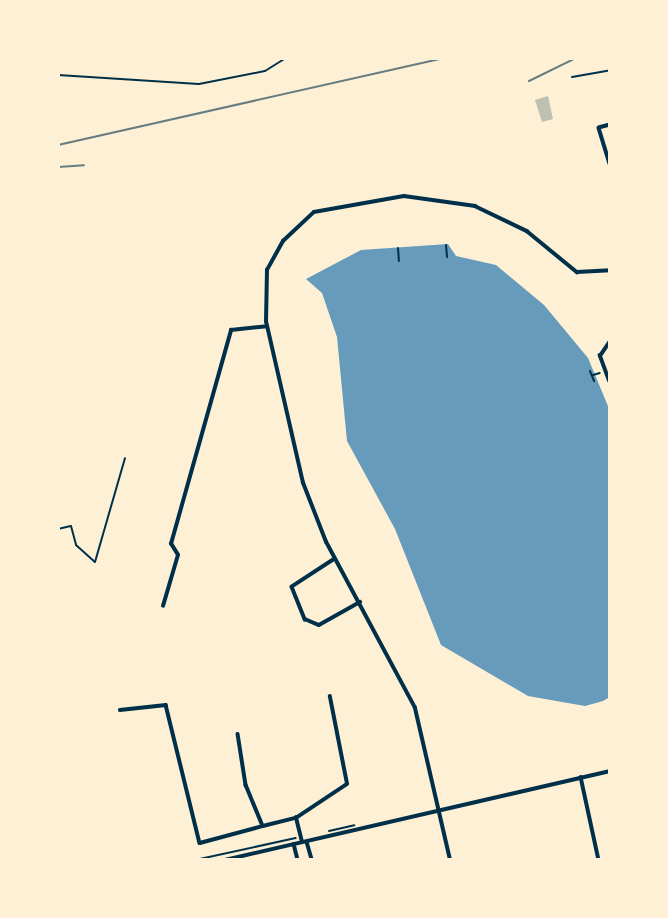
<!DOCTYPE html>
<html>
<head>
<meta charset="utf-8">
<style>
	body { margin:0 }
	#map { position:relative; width:668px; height:918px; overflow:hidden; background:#fdf0d5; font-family:"DejaVu Sans",sans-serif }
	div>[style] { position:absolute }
	.water>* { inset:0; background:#669bbc }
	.building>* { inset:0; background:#bec0b2 }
	.path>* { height:2px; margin:-1px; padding:0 1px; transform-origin:1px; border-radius:1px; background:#003049 }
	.service>* { height:2px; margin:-1px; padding:0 1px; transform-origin:1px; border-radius:1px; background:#003049 }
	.minor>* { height:3.5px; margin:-1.75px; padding:0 1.75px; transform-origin:1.75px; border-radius:1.75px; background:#003049 }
	.rail>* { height:2px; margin:-1px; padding:0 1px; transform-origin:1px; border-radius:1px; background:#657d81 }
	span { translate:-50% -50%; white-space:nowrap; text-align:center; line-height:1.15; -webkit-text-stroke:7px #fdf0d5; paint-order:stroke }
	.frame { position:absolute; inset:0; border:60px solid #fdf0d5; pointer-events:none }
</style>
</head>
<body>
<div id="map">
	<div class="water">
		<div style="clip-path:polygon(448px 244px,456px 256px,496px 265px,544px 305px,588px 358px,610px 411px,610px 697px,603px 701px,585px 706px,528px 696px,441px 645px,395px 529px,347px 441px,337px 337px,322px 293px,306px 279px,361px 250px)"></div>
	</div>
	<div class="building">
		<div style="clip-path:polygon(548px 96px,553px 119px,542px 122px,535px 100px)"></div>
	</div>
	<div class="path">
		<div style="left:446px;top:245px;width:12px;rotate:85deg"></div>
		<div style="left:398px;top:248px;width:13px;rotate:86deg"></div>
		<div style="left:590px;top:371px;width:11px;rotate:68deg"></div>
		<div style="left:593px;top:375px;width:7px;rotate:-16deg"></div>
		<div style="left:58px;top:529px;width:13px;rotate:-13deg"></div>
		<div style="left:71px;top:526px;width:20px;rotate:75deg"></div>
		<div style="left:76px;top:545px;width:25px;rotate:42deg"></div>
		<div style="left:95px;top:562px;width:108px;rotate:-73.9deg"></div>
		<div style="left:329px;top:831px;width:26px;rotate:-13deg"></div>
		<div style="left:195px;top:860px;width:103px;rotate:-12.3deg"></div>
	</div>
	<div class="service">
		<div style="left:58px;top:75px;width:141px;rotate:3.7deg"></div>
		<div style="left:199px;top:84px;width:67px;rotate:-11.1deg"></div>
		<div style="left:265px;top:71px;width:25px;rotate:-32deg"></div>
		<div style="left:572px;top:77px;width:39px;rotate:-10deg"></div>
	</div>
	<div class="minor">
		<div style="left:610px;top:125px;width:11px;rotate:165deg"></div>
		<div style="left:599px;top:128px;width:37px;rotate:73deg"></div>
		<div style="left:609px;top:381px;width:27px;rotate:-110deg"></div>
		<div style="left:600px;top:356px;width:18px;rotate:-56deg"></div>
		<div style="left:335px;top:559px;width:51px;rotate:146.9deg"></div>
		<div style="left:292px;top:587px;width:35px;rotate:68deg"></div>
		<div style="left:305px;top:619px;width:15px;rotate:23deg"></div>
		<div style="left:319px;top:625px;width:47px;rotate:-29.3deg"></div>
		<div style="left:163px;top:606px;width:53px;rotate:-73.6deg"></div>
		<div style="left:178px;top:555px;width:13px;rotate:-122deg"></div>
		<div style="left:171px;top:544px;width:222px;rotate:-74.3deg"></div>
		<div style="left:231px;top:330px;width:36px;rotate:-6deg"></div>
		<div style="left:120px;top:710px;width:46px;rotate:-6.2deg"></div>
		<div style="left:166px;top:705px;width:142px;rotate:76.2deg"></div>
		<div style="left:200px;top:843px;width:65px;rotate:-15.1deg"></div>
		<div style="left:238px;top:734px;width:52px;rotate:81.1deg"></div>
		<div style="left:246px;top:785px;width:44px;rotate:67.5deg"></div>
		<div style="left:263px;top:826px;width:34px;rotate:-14deg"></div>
		<div style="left:581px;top:777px;width:85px;rotate:77.8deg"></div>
		<div style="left:302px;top:842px;width:25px;rotate:-104deg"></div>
		<div style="left:296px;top:818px;width:61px;rotate:-33.7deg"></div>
		<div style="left:347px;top:784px;width:89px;rotate:-101.1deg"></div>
		<div style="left:307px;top:842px;width:19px;rotate:74deg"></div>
		<div style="left:294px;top:844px;width:16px;rotate:76deg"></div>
		<div style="left:225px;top:860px;width:395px;rotate:-13deg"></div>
		<div style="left:450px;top:860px;width:156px;rotate:-103deg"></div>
		<div style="left:415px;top:708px;width:188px;rotate:-118.2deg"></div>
		<div style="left:326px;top:542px;width:63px;rotate:-111.3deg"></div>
		<div style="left:303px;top:483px;width:165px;rotate:-102.9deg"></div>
		<div style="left:266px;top:322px;width:52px;rotate:-88.9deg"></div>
		<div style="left:267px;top:270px;width:33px;rotate:-61deg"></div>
		<div style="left:283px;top:241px;width:42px;rotate:-43.1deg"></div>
		<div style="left:314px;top:212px;width:91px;rotate:-10.1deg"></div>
		<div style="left:404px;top:196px;width:72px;rotate:8deg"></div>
		<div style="left:475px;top:206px;width:58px;rotate:25.7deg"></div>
		<div style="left:527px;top:231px;width:65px;rotate:39.4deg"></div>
		<div style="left:577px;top:272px;width:33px;rotate:-3deg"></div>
	</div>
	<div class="rail">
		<div style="left:529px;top:81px;width:52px;rotate:-26.1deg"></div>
		<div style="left:58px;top:145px;width:397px;rotate:-12.7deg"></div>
		<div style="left:58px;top:167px;width:26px;rotate:-4deg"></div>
	</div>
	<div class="frame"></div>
</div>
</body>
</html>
